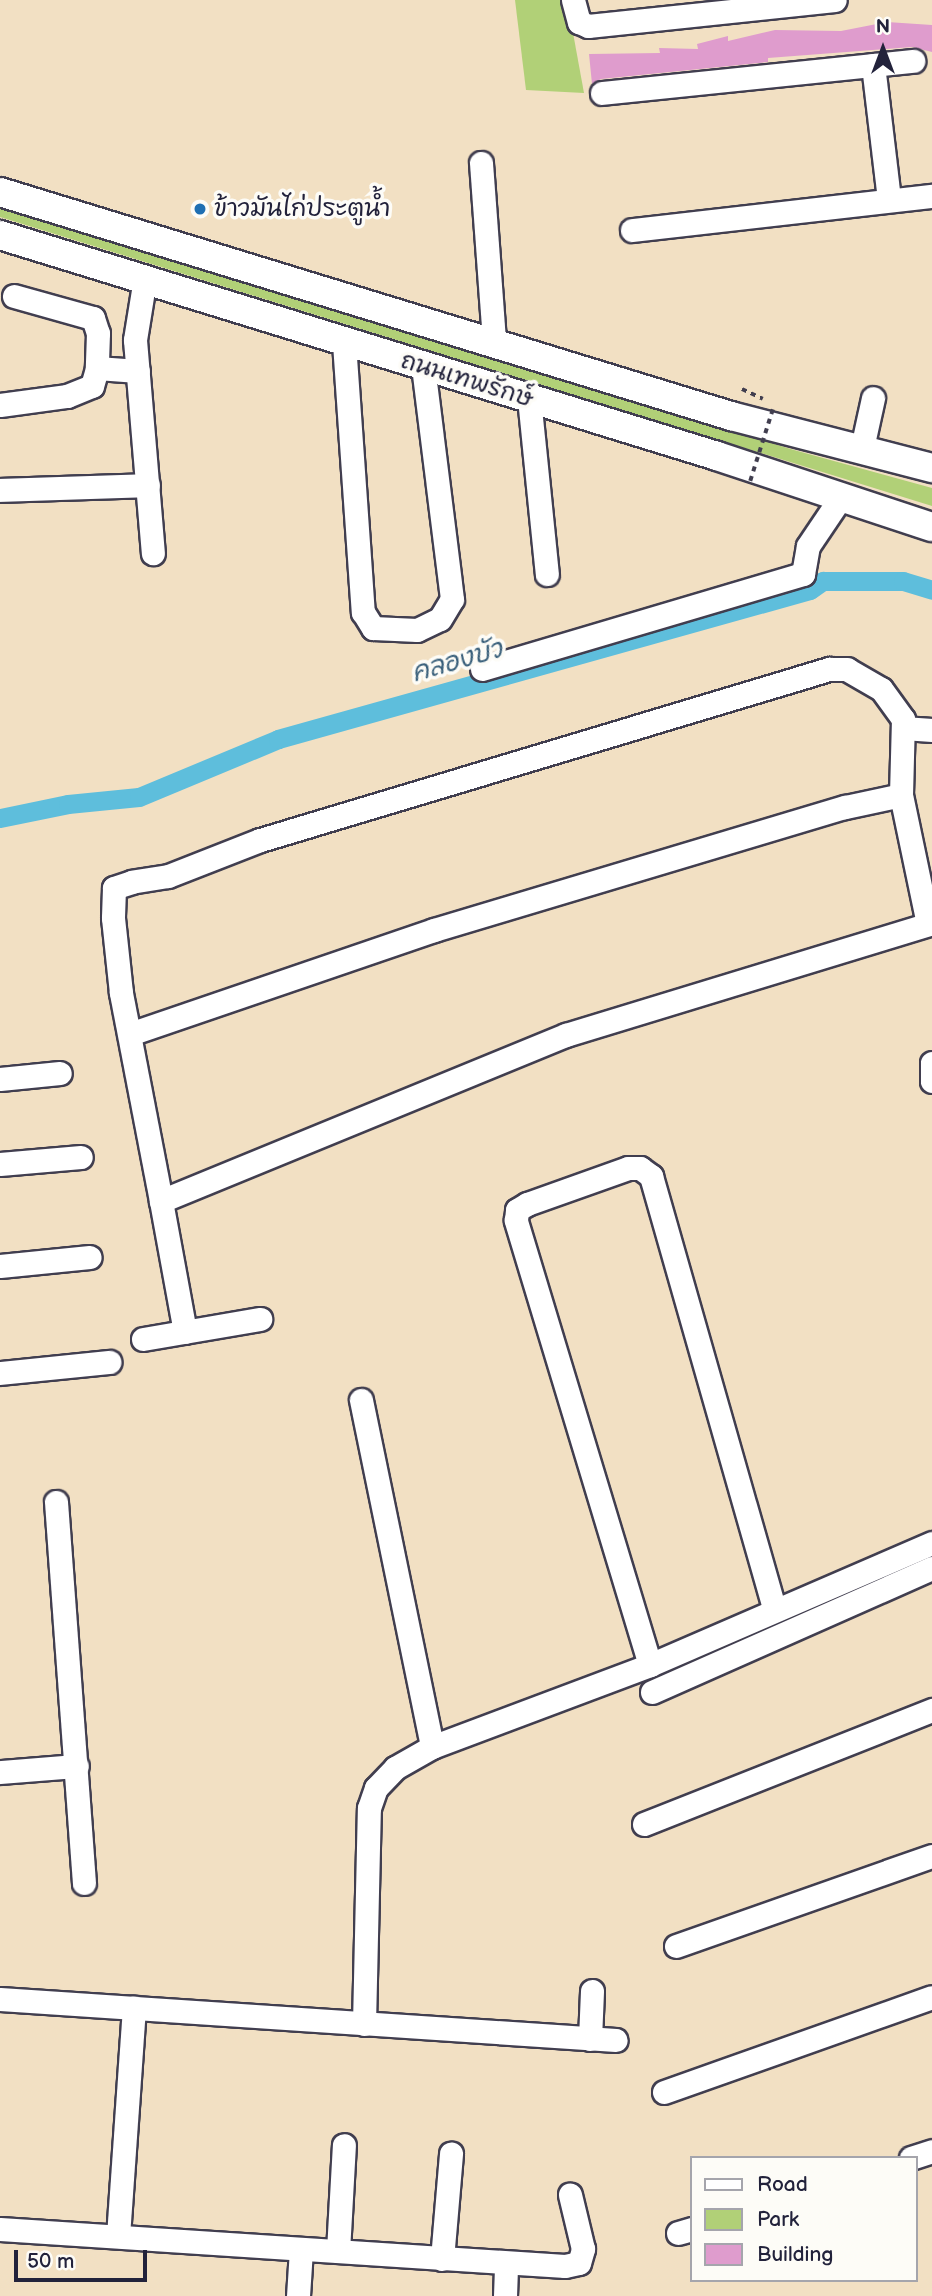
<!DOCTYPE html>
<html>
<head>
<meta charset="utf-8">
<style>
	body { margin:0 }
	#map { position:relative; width:932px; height:2296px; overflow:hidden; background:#f2e0c3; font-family:"Balsamiq Sans","Playpen Sans Thai",sans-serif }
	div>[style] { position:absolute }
	.green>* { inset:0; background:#b1d077 }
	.canal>* { height:19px; margin:-9.5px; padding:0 9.5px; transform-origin:9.5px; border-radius:9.5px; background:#5ebedc }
	.building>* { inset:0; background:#df9ccd }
	.path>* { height:3.5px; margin-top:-1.75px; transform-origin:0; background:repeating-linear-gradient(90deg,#413e4f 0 5px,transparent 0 10px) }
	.roads { filter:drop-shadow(2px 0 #413e4f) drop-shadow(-2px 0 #413e4f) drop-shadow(0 2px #413e4f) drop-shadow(0 -2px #413e4f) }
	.minor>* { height:23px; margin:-11.5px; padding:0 11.5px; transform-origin:11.5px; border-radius:11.5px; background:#fff }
	.major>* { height:28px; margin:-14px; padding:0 14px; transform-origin:14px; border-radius:14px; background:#fff }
	.path-bridge>* { height:3.5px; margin-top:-1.75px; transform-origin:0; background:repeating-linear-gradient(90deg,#413e4f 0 5px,transparent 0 10px) }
	.dots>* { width:19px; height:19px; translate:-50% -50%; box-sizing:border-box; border:4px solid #fdfcf7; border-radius:50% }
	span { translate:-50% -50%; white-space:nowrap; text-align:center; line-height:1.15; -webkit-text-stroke:7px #fdfcf7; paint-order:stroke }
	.poi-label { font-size:24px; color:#22223b }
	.left { translate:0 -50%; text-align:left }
	.street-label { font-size:24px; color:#22223b }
	.water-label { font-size:26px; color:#3a607b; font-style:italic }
	.legend { position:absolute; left:690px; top:2156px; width:228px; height:126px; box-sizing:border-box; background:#fdfcf7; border:2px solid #a5a5ac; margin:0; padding:9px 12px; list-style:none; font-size:21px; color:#22223b }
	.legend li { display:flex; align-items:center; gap:14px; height:35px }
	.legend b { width:35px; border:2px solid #a5a5ac }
	.north { position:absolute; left:848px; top:14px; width:70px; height:70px; -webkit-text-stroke:5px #fdfcf7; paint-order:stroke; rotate:0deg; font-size:19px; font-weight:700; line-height:28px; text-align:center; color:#22223b }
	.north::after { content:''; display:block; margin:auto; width:24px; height:32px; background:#22223b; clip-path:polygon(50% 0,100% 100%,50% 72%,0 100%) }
	.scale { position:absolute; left:14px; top:2250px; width:133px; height:32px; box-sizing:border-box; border:4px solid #22223b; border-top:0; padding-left:9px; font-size:21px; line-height:24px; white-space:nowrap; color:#22223b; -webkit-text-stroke:5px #fdfcf7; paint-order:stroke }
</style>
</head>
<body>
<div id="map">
	<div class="green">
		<div style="clip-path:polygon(515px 0,567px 0,584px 93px,526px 90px)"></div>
		<div style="clip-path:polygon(0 207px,794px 450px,932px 488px,932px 506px,0 217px)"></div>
	</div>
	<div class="canal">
		<div style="left:0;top:818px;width:69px;rotate:-11.6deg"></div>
		<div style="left:68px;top:804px;width:71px;rotate:-5.6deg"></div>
		<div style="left:139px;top:797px;width:151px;rotate:-22.6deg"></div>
		<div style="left:278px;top:739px;width:552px;rotate:-15.65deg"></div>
		<div style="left:810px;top:590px;width:16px;rotate:-35deg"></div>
		<div style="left:823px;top:581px;width:80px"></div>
		<div style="left:903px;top:581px;width:30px;rotate:17deg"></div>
	</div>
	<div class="building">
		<div style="clip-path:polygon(887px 22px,932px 25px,932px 52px,912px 47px,768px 58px,768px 62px,601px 79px,592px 84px,589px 54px,660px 53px,659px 48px,698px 49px,697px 44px,728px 36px,728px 41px,775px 30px,841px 31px)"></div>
	</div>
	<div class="path">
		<div style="left:742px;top:389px;width:23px;rotate:25deg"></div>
	</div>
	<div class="roads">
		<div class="minor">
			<div style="left:573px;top:0;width:23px;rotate:75deg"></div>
			<div style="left:579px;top:22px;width:10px;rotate:24deg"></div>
			<div style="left:588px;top:26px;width:248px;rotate:-6deg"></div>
			<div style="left:873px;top:65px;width:136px;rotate:83.2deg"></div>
			<div style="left:602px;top:93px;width:313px;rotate:-5.9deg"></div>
			<div style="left:481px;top:163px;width:179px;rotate:85.8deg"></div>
			<div style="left:632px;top:230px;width:302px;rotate:-6.5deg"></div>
			<div style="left:145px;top:278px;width:63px;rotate:99.2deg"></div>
			<div style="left:135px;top:340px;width:214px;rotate:85.2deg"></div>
			<div style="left:14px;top:296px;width:82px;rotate:15.6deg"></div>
			<div style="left:93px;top:318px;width:16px;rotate:72deg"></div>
			<div style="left:98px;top:333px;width:35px;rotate:92deg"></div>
			<div style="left:344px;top:343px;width:270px;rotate:86deg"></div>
			<div style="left:363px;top:612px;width:19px;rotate:58deg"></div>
			<div style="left:373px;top:628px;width:44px;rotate:2.6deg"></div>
			<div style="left:417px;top:630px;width:25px;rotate:-26deg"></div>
			<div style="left:440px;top:619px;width:23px;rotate:-59deg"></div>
			<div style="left:452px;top:599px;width:235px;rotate:-97.1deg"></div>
			<div style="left:529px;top:398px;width:177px;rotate:84.2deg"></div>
			<div style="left:0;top:405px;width:68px;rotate:-7.7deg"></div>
			<div style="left:67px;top:396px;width:27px;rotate:-22deg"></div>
			<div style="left:92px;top:386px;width:19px;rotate:-74deg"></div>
			<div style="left:97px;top:368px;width:41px;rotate:4.2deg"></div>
			<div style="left:862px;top:448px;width:51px;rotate:-77.6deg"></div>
			<div style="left:0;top:490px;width:148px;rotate:-1.9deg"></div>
			<div style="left:482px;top:669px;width:335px;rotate:-16.5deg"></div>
			<div style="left:803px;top:574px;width:28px;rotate:-80deg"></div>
			<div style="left:808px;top:546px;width:59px;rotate:-56deg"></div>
			<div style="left:903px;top:728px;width:29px;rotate:4deg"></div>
			<div style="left:928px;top:924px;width:132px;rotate:-101.8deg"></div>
			<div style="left:901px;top:795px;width:76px;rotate:-88.5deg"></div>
			<div style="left:903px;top:719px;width:37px;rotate:-126deg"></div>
			<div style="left:881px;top:689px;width:39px;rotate:-150deg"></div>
			<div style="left:847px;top:669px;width:18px;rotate:180deg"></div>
			<div style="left:829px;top:669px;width:594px;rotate:163.27deg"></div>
			<div style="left:260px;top:840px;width:99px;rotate:158.6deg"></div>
			<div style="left:168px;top:876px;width:36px;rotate:171deg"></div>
			<div style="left:132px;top:882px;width:19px;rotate:162deg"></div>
			<div style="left:114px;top:888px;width:30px;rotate:92deg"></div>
			<div style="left:113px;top:918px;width:75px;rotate:83.9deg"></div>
			<div style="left:121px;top:993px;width:212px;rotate:79.1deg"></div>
			<div style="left:161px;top:1201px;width:438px;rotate:-22.3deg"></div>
			<div style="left:566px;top:1035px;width:383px;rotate:-17deg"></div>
			<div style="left:130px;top:1034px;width:321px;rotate:-18.9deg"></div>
			<div style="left:434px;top:930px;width:429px;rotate:-16.7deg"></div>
			<div style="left:845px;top:807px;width:57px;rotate:-12.1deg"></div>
			<div style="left:932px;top:1063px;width:18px;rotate:90deg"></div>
			<div style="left:0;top:1079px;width:60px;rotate:-5.7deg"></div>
			<div style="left:0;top:1164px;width:81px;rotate:-4.9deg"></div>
			<div style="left:161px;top:1201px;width:133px;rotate:79.6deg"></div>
			<div style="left:0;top:1266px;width:90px;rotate:-5.7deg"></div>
			<div style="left:143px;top:1339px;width:119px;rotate:-9.7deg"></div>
			<div style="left:0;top:1373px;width:110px;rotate:-5.8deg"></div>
			<div style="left:361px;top:1400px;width:354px;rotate:78.4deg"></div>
			<div style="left:56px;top:1502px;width:382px;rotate:85.8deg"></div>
			<div style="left:650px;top:1665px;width:465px;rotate:-106.8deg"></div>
			<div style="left:516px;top:1220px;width:10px;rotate:-84deg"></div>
			<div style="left:517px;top:1210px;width:12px;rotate:-31deg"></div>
			<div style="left:527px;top:1204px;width:107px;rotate:-19.6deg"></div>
			<div style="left:628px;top:1168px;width:12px"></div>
			<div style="left:640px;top:1168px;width:14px;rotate:36deg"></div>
			<div style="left:651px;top:1176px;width:451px;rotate:74.1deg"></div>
			<div style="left:652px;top:1692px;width:306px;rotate:-23.9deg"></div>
			<div style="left:0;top:1772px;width:77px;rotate:-4.5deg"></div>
			<div style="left:644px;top:1824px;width:310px;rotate:-21.6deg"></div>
			<div style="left:676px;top:1946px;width:271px;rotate:-19.4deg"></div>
			<div style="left:0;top:1999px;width:617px;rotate:3.81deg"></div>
			<div style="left:364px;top:2024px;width:216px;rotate:-88.7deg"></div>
			<div style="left:369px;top:1808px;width:21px;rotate:-71deg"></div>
			<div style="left:376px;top:1788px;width:28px;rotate:-46deg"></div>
			<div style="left:395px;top:1768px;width:43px;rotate:-29.6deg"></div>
			<div style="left:432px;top:1747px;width:233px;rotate:-20.6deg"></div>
			<div style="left:650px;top:1665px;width:307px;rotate:-23.4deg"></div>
			<div style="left:590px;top:2039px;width:48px;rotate:-87.6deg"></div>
			<div style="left:664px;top:2092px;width:284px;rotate:-19.5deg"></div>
			<div style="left:911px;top:2158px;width:22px;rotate:-18deg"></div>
			<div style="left:0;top:2229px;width:566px;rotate:3.75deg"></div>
			<div style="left:565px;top:2266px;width:14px;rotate:-12deg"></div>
			<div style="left:579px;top:2263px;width:15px;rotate:-74deg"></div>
			<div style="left:583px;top:2249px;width:56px;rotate:-103.5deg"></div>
			<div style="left:678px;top:2233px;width:15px;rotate:-16deg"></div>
			<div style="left:118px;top:2236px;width:229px;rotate:-86deg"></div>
			<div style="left:338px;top:2251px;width:106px;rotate:-86.8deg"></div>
			<div style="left:442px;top:2259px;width:106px;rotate:-85.1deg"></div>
			<div style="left:298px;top:2296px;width:47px;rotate:-86.3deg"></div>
			<div style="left:505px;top:2296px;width:32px;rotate:-88deg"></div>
		</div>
		<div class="major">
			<div style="left:0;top:192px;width:765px;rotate:17.04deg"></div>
			<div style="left:731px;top:416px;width:208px;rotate:14.5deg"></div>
			<div style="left:0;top:235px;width:750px;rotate:17.13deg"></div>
			<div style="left:717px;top:456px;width:226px;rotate:18.3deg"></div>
		</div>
	</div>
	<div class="path-bridge">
		<div style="left:750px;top:481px;width:80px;rotate:-72.5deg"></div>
	</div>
	<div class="dots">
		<div style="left:200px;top:209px;background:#1f6fb2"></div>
	</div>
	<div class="poi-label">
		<span class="left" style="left:214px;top:209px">ข้าวมันไก่ประตูน้ำ</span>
	</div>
	<div class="street-label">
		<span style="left:467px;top:380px;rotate:17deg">ถนนเทพรักษ์</span>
	</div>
	<div class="water-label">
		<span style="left:457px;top:662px;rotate:-16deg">คลองบัว</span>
	</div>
	<ul class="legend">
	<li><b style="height:9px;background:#fff"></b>Road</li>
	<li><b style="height:19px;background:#b1d077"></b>Park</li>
	<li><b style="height:19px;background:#df9ccd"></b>Building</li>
	</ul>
	<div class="north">N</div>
	<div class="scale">50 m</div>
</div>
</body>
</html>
